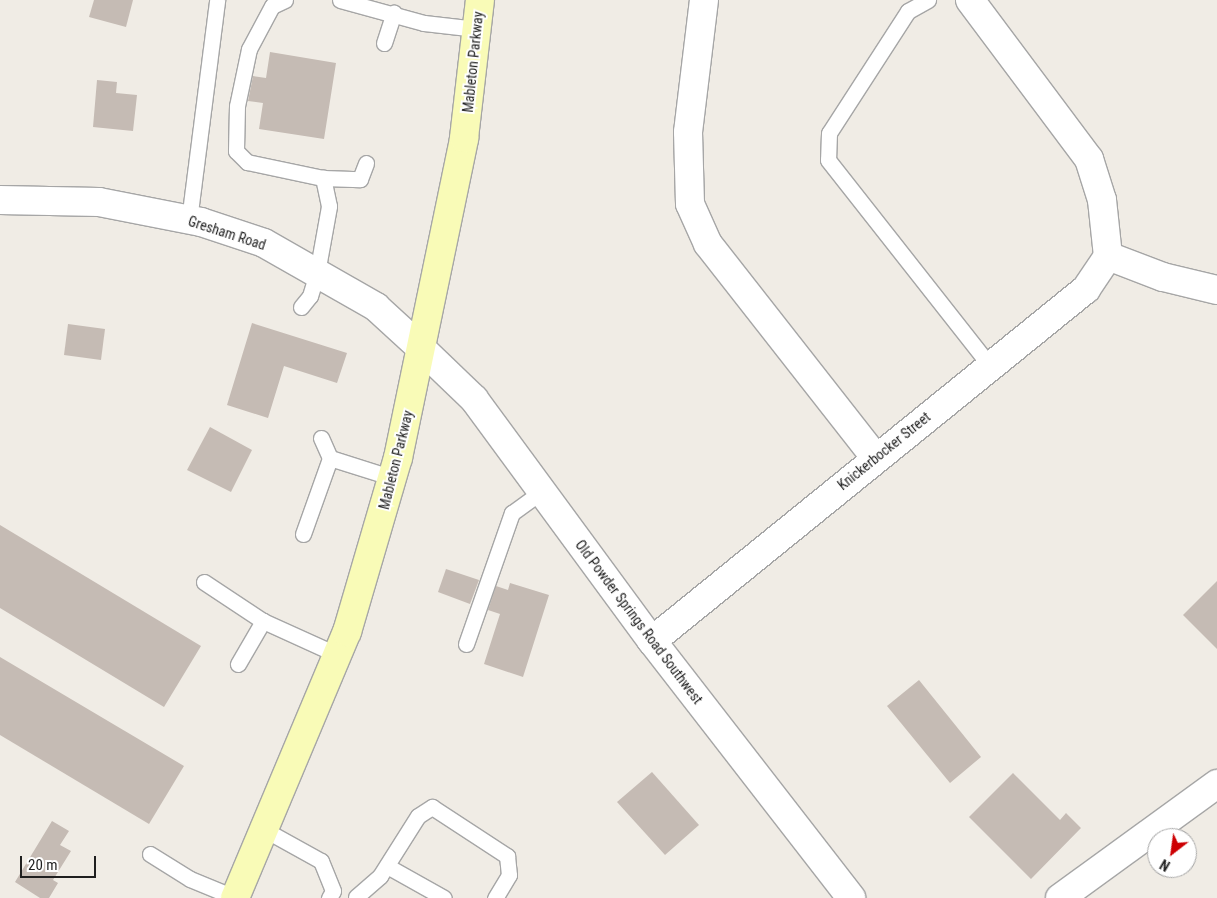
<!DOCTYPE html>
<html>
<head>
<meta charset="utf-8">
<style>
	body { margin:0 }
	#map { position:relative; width:1217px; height:898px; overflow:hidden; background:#f0ece5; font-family:"Roboto Condensed",sans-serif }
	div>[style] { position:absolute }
	.building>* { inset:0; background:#c5bbb4 }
	.roads { filter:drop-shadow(1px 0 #a6a6a6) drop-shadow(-1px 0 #a6a6a6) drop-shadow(0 1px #a6a6a6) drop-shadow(0 -1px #a6a6a6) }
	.service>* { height:15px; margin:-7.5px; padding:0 7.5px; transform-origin:7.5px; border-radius:7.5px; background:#fff }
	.minor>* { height:28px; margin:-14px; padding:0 14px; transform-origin:14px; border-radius:14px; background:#fff }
	.tertiary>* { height:28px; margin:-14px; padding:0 14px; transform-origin:14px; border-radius:14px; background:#fff }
	.secondary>* { height:28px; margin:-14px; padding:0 14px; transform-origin:14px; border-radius:14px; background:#f9fbb7 }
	span { translate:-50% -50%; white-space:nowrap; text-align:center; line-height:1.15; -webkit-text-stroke:4px #fff; paint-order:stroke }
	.street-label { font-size:14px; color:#1f1f1f }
	.north { position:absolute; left:1147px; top:828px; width:50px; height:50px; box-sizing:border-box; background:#fff; border:1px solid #a5a5a5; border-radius:50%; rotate:210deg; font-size:14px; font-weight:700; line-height:20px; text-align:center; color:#1f1f1f }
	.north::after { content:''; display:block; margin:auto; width:18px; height:22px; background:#cd0003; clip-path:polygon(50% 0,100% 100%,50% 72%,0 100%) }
	.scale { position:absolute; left:20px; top:856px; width:76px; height:22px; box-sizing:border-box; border:2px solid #1f1f1f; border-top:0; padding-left:6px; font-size:15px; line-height:18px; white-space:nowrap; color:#1f1f1f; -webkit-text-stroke:4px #fff; paint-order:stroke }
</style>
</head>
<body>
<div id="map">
	<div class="building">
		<div style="clip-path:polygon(94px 0,133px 0,126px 27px,89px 17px)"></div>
		<div style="clip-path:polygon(270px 52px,336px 63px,324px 139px,259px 129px,263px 103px,248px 101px,253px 76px,266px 78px)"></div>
		<div style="clip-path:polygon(97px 80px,117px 82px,116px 93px,137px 95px,133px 131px,93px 127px)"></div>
		<div style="clip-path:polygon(252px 323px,347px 353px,337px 383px,284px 366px,268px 418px,227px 405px)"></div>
		<div style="clip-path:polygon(68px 324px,105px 329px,101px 360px,64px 355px)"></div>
		<div style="clip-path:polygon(210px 427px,252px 450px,231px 492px,187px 470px)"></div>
		<div style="clip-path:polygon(0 525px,201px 646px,164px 707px,0 608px)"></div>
		<div style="clip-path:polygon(446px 569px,479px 580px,470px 604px,438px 592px)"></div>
		<div style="clip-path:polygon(1217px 581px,1217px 649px,1183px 615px)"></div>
		<div style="clip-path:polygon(510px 583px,549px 595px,523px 677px,484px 664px,500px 614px,488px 610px,496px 586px,508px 590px)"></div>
		<div style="clip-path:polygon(0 657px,184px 766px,149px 824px,0 735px)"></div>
		<div style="clip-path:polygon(919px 680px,981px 757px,950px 783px,887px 706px)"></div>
		<div style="clip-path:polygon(652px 772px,699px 825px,665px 855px,617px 802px)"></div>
		<div style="clip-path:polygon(1013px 773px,1060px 820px,1066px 813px,1081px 828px,1031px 879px,969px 817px)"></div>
		<div style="clip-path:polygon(52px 821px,69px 831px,60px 845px,71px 851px,53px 880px,58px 883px,49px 898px,40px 898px,15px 882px)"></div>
	</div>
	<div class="roads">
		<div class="service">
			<div style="left:285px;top:0;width:14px;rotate:155deg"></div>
			<div style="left:272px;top:6px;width:49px;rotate:118.1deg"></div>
			<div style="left:249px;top:49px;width:58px;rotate:101.9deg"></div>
			<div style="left:237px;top:106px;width:45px;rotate:91.3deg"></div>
			<div style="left:236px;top:151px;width:16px;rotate:45deg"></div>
			<div style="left:247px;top:162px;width:78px;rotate:11.9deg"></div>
			<div style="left:323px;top:178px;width:37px;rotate:2deg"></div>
			<div style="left:360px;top:179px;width:17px;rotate:-69deg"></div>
			<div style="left:340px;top:0;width:87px;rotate:15.3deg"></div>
			<div style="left:424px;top:23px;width:53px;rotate:6.5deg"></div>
			<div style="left:928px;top:0;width:23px;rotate:151deg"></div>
			<div style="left:908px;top:11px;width:145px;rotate:122.9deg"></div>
			<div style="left:829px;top:133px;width:27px;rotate:92deg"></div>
			<div style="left:828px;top:160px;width:262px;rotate:51.8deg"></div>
			<div style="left:384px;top:43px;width:32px;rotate:-72deg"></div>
			<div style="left:189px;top:220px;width:222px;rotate:-82.7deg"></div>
			<div style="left:301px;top:307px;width:14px;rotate:-51deg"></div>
			<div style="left:310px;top:296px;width:24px;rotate:-73deg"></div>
			<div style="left:317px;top:273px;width:68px;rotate:-79.8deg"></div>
			<div style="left:329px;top:206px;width:29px;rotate:-102deg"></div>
			<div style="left:330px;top:458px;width:66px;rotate:17.6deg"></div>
			<div style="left:303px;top:534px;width:81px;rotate:-70.4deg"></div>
			<div style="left:330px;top:458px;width:22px;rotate:-114deg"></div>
			<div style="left:204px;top:582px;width:71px;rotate:33.5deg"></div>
			<div style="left:263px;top:621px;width:82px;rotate:24.4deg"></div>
			<div style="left:466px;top:644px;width:139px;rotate:-70.7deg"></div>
			<div style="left:512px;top:513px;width:37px;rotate:-36deg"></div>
			<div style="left:238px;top:664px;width:50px;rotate:-59.8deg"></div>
			<div style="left:265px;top:830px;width:64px;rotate:29deg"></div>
			<div style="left:321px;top:861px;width:32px;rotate:68deg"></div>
			<div style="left:333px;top:891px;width:8px;rotate:120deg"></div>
			<div style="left:150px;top:854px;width:47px;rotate:32deg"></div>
			<div style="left:190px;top:879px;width:50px;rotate:22.4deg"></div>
			<div style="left:387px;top:866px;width:65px;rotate:29.3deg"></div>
			<div style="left:356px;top:897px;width:32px;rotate:-41deg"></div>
			<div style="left:380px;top:876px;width:71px;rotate:-57.7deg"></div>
			<div style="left:418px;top:816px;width:17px;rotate:-33deg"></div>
			<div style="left:432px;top:807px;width:90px;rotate:33.2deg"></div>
			<div style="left:507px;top:856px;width:19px;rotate:84deg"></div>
			<div style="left:509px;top:875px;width:27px;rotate:121deg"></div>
		</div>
		<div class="minor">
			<div style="left:704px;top:0;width:133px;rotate:96.9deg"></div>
			<div style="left:688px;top:132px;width:72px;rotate:88.4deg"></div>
			<div style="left:690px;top:204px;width:44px;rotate:65.8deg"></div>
			<div style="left:708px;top:244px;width:272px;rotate:51.9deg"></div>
			<div style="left:970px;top:0;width:199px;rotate:53.2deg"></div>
			<div style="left:1089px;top:159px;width:43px;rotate:72.4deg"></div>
			<div style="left:1102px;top:200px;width:56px;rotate:83.9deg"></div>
			<div style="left:0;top:200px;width:99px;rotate:1.2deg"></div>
			<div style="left:99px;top:202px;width:104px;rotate:11.1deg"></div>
			<div style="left:201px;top:222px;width:66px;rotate:18.4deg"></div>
			<div style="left:264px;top:243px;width:129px;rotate:29.7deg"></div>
			<div style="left:376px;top:307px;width:64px;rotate:42.5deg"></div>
			<div style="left:1108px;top:256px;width:59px;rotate:20.9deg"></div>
			<div style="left:1163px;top:277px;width:56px;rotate:13.5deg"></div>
			<div style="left:652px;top:641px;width:559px;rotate:-39.04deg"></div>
			<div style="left:1086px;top:289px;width:40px;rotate:-56deg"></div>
			<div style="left:1060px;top:898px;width:194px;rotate:-36deg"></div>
		</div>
		<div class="tertiary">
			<div style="left:423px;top:350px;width:71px;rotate:43.9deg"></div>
			<div style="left:474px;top:399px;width:300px;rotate:53.7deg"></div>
			<div style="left:652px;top:641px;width:325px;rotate:52.2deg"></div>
		</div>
		<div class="secondary">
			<div style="left:235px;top:898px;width:289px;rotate:-67.2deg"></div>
			<div style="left:347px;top:632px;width:181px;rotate:-73.7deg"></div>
			<div style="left:398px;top:458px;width:327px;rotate:-78.3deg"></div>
			<div style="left:464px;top:138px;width:139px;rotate:-83.4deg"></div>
		</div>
	</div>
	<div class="street-label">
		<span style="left:473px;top:62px;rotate:-84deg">Mableton Parkway</span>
		<span style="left:227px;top:233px;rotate:18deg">Gresham Road</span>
		<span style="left:884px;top:451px;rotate:-39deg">Knickerbocker Street</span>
		<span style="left:396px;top:460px;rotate:-76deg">Mableton Parkway</span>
		<span style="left:639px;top:622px;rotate:53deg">Old Powder Springs Road Southwest</span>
	</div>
	<div class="north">N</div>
	<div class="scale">20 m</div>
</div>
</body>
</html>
